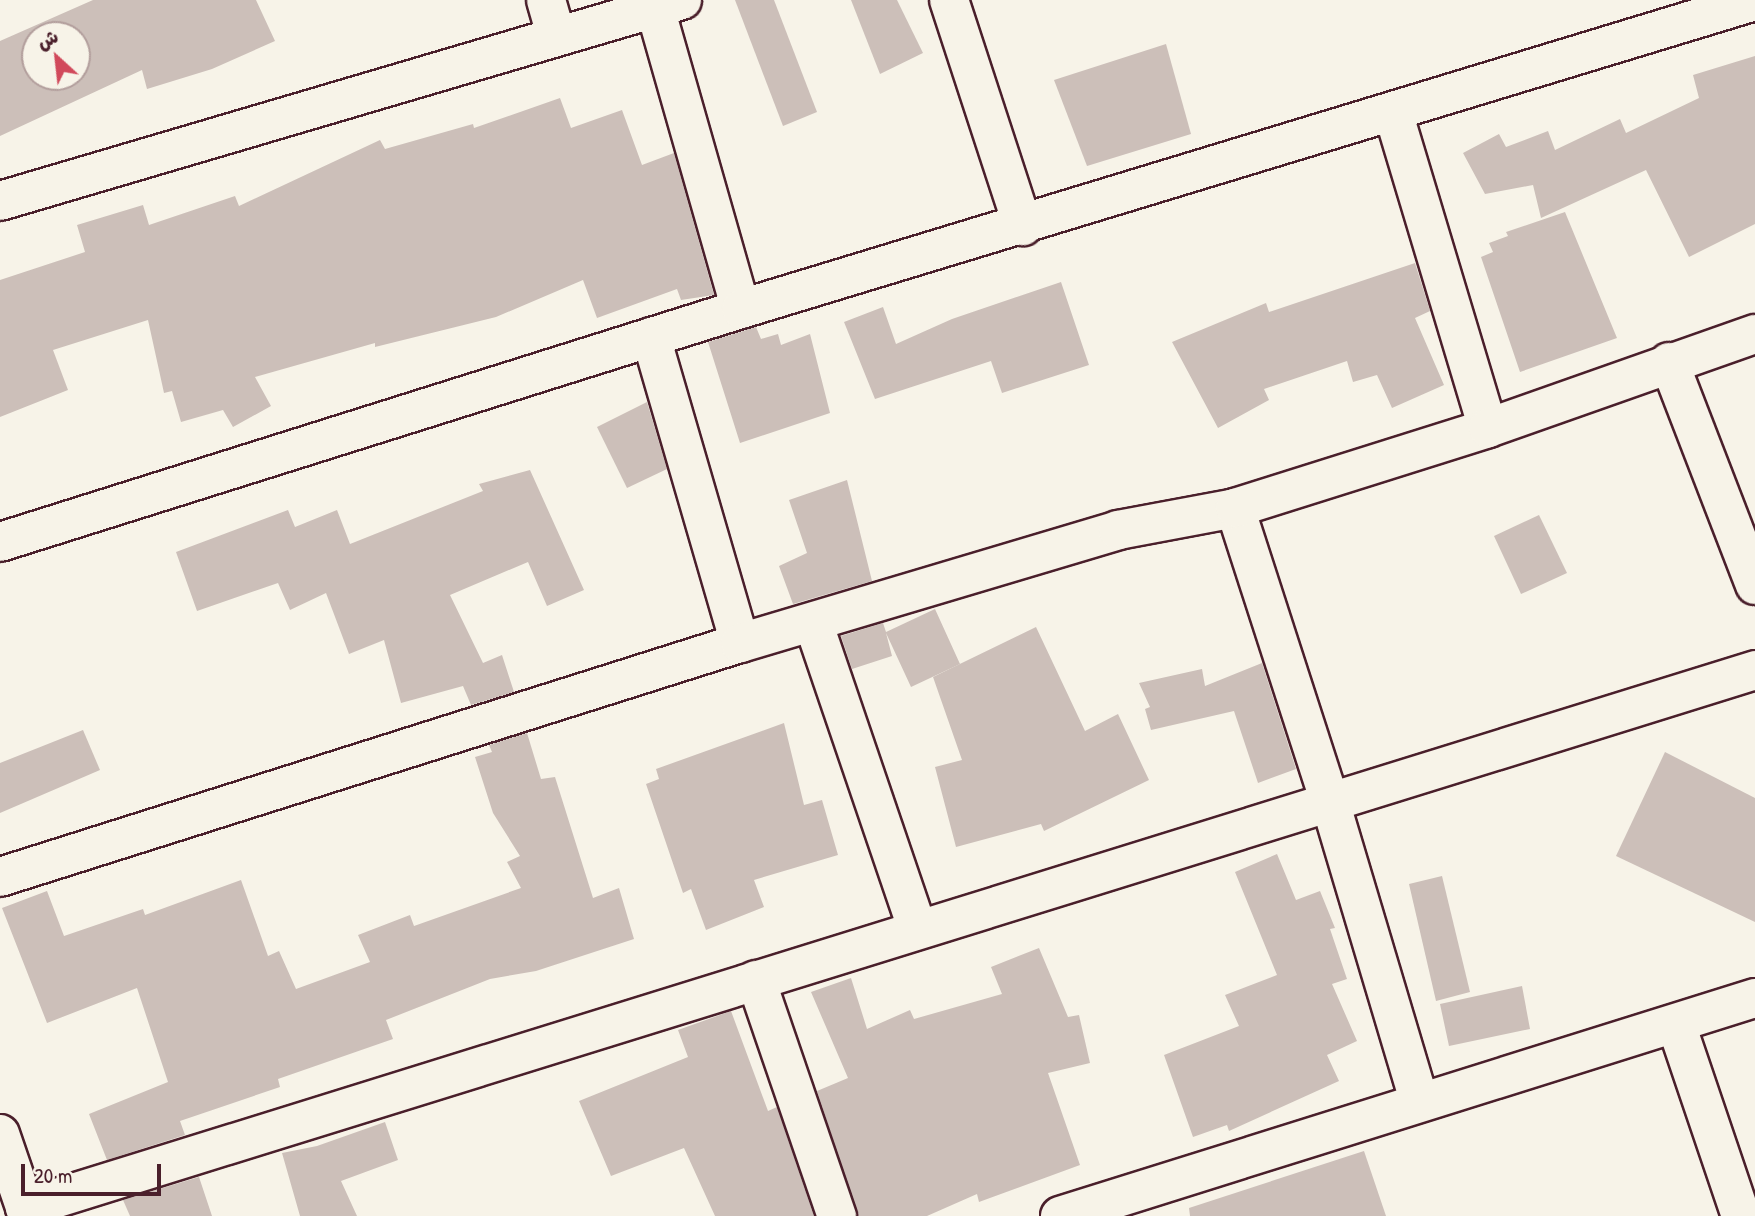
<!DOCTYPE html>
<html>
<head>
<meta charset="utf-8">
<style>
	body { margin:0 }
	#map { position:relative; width:1755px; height:1216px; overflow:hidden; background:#f7f3e8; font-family:"Patrick Hand","Playpen Sans Arabic",sans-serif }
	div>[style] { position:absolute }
	.building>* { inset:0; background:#ccbfb9 }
	.roads { filter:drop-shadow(2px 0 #4a1f2b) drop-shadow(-2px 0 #4a1f2b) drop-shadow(0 2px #4a1f2b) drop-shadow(0 -2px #4a1f2b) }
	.minor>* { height:38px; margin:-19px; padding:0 19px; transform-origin:19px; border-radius:19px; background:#f7f3e8 }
	.tertiary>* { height:38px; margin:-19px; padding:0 19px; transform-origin:19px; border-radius:19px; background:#f7f3e8 }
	span { translate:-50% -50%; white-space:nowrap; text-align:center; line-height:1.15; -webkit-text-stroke:5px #f7f3e8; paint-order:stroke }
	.north { position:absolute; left:21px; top:21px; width:70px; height:70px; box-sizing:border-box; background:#f7f3e8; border:2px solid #b29e9c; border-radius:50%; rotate:333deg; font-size:19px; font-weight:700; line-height:28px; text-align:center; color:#4a1f2b }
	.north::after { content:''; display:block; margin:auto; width:24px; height:32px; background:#d1495b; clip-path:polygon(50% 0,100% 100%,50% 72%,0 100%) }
	.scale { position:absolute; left:21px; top:1164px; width:140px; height:32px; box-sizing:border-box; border:4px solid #4a1f2b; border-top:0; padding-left:9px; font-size:21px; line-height:24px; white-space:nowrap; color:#4a1f2b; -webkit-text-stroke:5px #f7f3e8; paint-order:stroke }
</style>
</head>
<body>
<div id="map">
	<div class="building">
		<div style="clip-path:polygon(evenodd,93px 0,256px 0,275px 41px,212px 69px,147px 89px,142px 70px,0 136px,0 41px,93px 0,35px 35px,77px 35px,77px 77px,35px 77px,35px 35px)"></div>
		<div style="clip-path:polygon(735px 0,774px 0,817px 112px,783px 126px)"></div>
		<div style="clip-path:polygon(851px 0,897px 0,923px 53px,880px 74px)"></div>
		<div style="clip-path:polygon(1166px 44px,1191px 134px,1087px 166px,1054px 80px)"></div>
		<div style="clip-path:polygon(1755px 56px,1755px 224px,1689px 257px,1646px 170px,1541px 218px,1533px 185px,1485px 194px,1463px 153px,1499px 134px,1506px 147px,1548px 131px,1555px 150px,1620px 119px,1626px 133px,1699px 98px,1693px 75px)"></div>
		<div style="clip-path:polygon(560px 98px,571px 128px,622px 110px,642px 165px,674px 153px,714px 295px,681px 300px,677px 289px,597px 318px,583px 280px,496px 317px,375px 347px,375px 343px,255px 377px,271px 406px,233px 427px,223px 410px,181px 422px,172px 391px,164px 393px,148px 320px,53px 350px,68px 390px,0 417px,0 280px,85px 252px,77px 225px,143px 205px,149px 225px,235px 196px,239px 206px,380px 140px,385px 149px,473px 124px,474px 128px)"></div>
		<div style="clip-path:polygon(1565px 212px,1617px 338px,1520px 372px,1481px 257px,1493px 252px,1489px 243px,1508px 236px,1506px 232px)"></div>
		<div style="clip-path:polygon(1415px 263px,1430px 311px,1415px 318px,1444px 385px,1392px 408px,1377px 375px,1353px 382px,1347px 361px,1264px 389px,1269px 400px,1218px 428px,1172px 342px,1266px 303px,1269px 312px)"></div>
		<div style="clip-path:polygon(1061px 282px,1089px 365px,1002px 393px,991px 361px,875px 399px,844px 322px,883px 307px,896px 344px,952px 319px)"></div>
		<div style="clip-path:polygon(756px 327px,761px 339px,778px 334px,781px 345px,810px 334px,830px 413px,740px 443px,708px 342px)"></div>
		<div style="clip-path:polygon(647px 402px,667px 469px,627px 488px,597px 427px)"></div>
		<div style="clip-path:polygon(530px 470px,584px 590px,547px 606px,528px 562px,450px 595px,483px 663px,502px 655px,514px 692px,471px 705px,463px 686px,401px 703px,384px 640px,349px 654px,326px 593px,290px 610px,278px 583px,197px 611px,176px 552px,288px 510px,295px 527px,337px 510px,350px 544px,483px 491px,479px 484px)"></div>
		<div style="clip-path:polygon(847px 480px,872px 581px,793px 604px,779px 566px,807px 553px,789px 500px)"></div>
		<div style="clip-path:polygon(1539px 515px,1567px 573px,1521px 594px,1494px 536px)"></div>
		<div style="clip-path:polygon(935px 609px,960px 664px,911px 687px,886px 633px,892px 656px,852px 669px,841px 636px,883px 623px,886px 632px)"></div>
		<div style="clip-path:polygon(1036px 627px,1085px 731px,1118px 714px,1149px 780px,1044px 831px,1041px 824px,956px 847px,935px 767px,962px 760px,933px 677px)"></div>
		<div style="clip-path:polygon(1262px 663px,1296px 769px,1258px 783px,1234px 711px,1151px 730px,1145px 709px,1150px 707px,1139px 683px,1202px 669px,1205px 686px)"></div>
		<div style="clip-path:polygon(784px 723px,804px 805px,822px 800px,838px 855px,754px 880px,764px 907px,706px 930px,691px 889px,683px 893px,646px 784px,659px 779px,656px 769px)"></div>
		<div style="clip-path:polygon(83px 730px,100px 770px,0 813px,0 763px)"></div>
		<div style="clip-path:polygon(527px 733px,541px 779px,555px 777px,593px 898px,619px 888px,634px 939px,536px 971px,490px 979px,386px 1020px,393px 1039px,278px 1079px,280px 1087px,180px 1121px,185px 1135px,107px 1160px,89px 1114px,168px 1082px,137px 988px,47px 1023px,2px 908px,47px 891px,64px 936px,143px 909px,145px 915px,241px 880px,268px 956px,279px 951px,296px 989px,370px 962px,358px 935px,410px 915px,414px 926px,521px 888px,507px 862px,520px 856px,493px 813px,475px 757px,492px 752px,489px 745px)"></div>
		<div style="clip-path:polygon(1665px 752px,1755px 798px,1755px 922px,1616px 856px)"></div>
		<div style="clip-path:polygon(1277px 854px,1296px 900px,1320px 891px,1335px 928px,1330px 929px,1347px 979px,1332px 984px,1357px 1041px,1327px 1055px,1339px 1081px,1229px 1131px,1227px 1125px,1193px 1137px,1164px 1055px,1239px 1026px,1225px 995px,1277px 975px,1235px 872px)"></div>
		<div style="clip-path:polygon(1442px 876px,1470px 992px,1436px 1001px,1409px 884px)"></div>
		<div style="clip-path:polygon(1039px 948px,1068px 1017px,1079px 1015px,1090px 1063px,1048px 1073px,1080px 1165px,979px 1202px,977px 1194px,927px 1216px,858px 1216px,817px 1091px,848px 1078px,811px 992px,851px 978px,867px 1029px,910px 1010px,914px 1019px,1002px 994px,991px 967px)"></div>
		<div style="clip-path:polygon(1522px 986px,1530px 1029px,1449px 1046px,1440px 1004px)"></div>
		<div style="clip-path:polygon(731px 1011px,768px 1111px,777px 1107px,814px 1216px,715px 1216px,684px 1148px,611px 1176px,579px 1101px,688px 1057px,678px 1030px)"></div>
		<div style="clip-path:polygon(385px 1122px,398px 1160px,341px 1181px,357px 1216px,300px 1216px,282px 1153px,317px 1146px)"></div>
		<div style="clip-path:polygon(1364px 1151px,1386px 1216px,1190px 1216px,1189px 1208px)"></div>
		<div style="clip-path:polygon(199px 1177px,212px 1216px,130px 1216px,123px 1200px)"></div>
	</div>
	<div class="roads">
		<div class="minor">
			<div style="left:546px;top:0;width:35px;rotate:74deg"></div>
			<div style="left:949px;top:0;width:238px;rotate:71.9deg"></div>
			<div style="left:655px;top:8px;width:313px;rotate:74.1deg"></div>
			<div style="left:1393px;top:112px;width:330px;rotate:73.3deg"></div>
			<div style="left:0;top:201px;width:711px;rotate:-16.42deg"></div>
			<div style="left:651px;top:337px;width:319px;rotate:73.8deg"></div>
			<div style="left:1669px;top:362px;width:239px;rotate:68.9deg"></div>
			<div style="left:1235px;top:508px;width:312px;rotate:72.1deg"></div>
			<div style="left:1331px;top:805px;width:309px;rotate:73.4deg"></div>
			<div style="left:0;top:542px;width:777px;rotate:-17.46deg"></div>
			<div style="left:741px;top:309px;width:1060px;rotate:-16.9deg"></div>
			<div style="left:813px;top:622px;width:323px;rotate:71.2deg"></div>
			<div style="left:0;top:877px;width:776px;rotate:-17.55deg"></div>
			<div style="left:740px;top:643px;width:395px;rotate:-16.6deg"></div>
			<div style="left:1118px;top:530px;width:119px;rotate:-10.6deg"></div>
			<div style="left:1235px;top:508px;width:265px;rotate:-17.5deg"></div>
			<div style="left:1488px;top:428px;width:283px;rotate:-19.4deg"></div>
			<div style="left:756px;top:980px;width:250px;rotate:71.1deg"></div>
			<div style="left:1676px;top:1024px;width:203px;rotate:71.3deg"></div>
			<div style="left:25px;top:1208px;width:1812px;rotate:-17.27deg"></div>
			<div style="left:1060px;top:1216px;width:728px;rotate:-17.42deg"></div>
		</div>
		<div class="tertiary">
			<div style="left:0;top:1134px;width:87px;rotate:71.1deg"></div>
		</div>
	</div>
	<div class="north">ش</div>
	<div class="scale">20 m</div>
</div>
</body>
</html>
